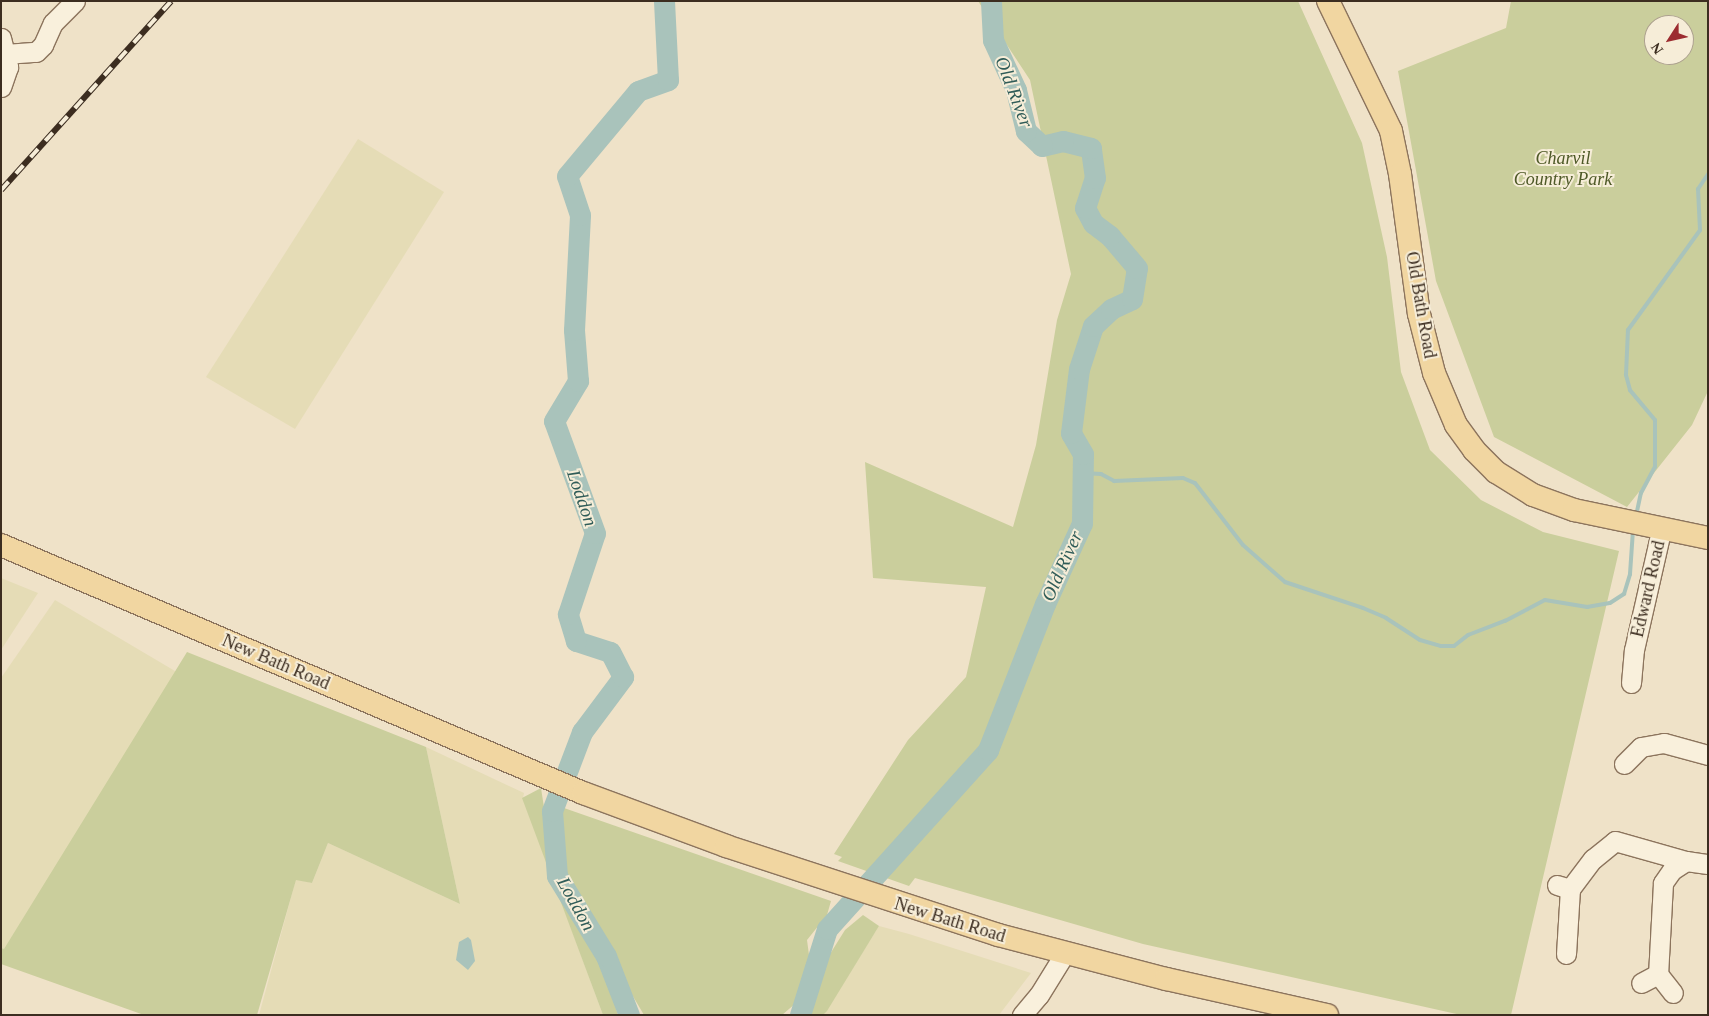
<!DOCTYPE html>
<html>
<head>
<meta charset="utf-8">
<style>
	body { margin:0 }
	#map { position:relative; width:1709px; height:1016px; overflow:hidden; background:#efe2c8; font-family:"Times New Roman",serif }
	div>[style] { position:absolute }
	.farmland>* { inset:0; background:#e5dcb6 }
	.green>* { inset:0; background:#cace9c }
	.water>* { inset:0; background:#a9c3bb }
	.stream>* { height:4px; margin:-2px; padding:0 2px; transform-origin:2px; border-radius:2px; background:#a9c3bb }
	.river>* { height:21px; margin:-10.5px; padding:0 10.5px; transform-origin:10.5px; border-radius:10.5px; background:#a9c3bb }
	.roads { filter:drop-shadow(1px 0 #8c745d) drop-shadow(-1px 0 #8c745d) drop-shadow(0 1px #8c745d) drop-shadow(0 -1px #8c745d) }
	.minor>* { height:19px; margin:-9.5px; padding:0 9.5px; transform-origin:9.5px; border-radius:9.5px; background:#f9f0dc }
	.major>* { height:22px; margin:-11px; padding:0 11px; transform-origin:11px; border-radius:11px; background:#f1d6a1 }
	.rail>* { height:5.5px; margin-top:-2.75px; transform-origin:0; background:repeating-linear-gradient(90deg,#f6edd8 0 11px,#3c2d20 0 22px); box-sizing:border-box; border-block:1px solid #3c2d20 }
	span { translate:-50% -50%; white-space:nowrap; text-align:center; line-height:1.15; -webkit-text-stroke:4px #f6edd8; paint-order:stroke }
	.park-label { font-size:18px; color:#4e5927; font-style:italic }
	.street-label { font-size:18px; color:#3c2d20 }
	.water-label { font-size:19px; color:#305c58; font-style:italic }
	.frame { position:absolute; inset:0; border:2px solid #3c2d20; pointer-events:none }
	.north { position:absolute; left:1644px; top:15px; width:50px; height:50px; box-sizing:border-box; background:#f6edd8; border:1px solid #aca08e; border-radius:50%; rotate:235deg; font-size:14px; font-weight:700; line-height:20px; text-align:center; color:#3c2d20 }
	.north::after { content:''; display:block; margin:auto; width:18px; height:22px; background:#9c2c30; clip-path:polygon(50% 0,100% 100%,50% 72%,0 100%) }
</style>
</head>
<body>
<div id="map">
	<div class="farmland">
		<div style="clip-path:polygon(358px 139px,444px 192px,295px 429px,206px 377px)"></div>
		<div style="clip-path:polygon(1px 578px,38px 593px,1px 650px)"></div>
		<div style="clip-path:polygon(55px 600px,180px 674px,18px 956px,1px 948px,1px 678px)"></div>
		<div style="clip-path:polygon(426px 747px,524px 793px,523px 798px,603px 1015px,259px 1015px,296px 879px,312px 883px,328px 843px,460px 904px)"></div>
		<div style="clip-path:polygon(879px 926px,909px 934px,1031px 973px,999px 1015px,823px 1015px)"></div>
	</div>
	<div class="green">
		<div style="clip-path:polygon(978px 1px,1298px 1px,1362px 143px,1387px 257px,1401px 372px,1430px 450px,1481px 500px,1543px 532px,1619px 551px,1511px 1015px,1461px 1015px,1143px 944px,915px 878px,909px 886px,838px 861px,842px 857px,834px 854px,908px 740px,966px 677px,986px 587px,873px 578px,865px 462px,1013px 527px,1036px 445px,1057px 320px,1071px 274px,1030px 80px)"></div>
		<div style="clip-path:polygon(evenodd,1511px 1px,1708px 1px,1708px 391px,1692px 425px,1627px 507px,1494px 437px,1436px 281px,1398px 71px,1506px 28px,1511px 1px,1654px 25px,1684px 25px,1684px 55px,1654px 55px,1654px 25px)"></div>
		<div style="clip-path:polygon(187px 652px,426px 747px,460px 904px,328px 843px,312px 883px,296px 880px,257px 1015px,144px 1015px,1px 964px,1px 948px,4px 949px)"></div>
		<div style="clip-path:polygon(541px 788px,556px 885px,597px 949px,618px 1015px,603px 1015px,522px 798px)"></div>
		<div style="clip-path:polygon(564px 808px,831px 901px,827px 915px,807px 940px,809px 955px,804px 993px,796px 1003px,782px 1015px,644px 1015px,562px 876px,558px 812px)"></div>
		<div style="clip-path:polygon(863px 915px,879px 926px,827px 1011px,823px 1015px,809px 1015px,830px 954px,845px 930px)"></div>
	</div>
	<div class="water">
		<div style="clip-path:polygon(468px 937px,471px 940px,475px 961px,468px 970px,456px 960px,459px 942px)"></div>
	</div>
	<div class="stream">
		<div style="left:1083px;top:473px;width:18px;rotate:3deg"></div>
		<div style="left:1101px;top:474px;width:15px;rotate:28deg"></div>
		<div style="left:1114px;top:481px;width:69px;rotate:-2.5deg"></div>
		<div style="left:1183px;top:478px;width:13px;rotate:23deg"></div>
		<div style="left:1195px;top:483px;width:78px;rotate:52.3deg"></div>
		<div style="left:1243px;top:545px;width:56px;rotate:41.4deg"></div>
		<div style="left:1285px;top:582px;width:82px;rotate:18.4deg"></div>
		<div style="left:1363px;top:608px;width:25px;rotate:23deg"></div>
		<div style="left:1386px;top:618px;width:40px;rotate:32.9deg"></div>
		<div style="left:1420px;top:640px;width:22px;rotate:16deg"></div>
		<div style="left:1441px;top:646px;width:13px"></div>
		<div style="left:1454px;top:646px;width:18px;rotate:-38deg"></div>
		<div style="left:1468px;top:635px;width:40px;rotate:-21deg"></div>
		<div style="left:1505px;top:621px;width:45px;rotate:-27.7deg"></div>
		<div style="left:1545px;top:600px;width:43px;rotate:9.5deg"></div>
		<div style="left:1587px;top:607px;width:23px;rotate:-10deg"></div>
		<div style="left:1610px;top:603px;width:17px;rotate:-33deg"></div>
		<div style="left:1624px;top:594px;width:21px;rotate:-73deg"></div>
		<div style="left:1630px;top:574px;width:44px;rotate:-86.1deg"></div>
		<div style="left:1636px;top:516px;width:24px;rotate:-78deg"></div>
		<div style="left:1641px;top:493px;width:30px;rotate:-62deg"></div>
		<div style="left:1655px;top:467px;width:47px;rotate:-90deg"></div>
		<div style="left:1655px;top:420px;width:39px;rotate:-130deg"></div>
		<div style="left:1630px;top:390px;width:16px;rotate:-105deg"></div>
		<div style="left:1626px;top:375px;width:45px;rotate:-87.5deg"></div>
		<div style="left:1628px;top:330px;width:123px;rotate:-54.2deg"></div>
		<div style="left:1700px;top:230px;width:41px;rotate:-92.8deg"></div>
		<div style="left:1698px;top:189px;width:18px;rotate:-56deg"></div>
	</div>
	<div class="river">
		<div style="left:629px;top:1015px;width:63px;rotate:-111.3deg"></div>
		<div style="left:606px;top:956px;width:94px;rotate:-121.5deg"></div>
		<div style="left:557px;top:876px;width:65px;rotate:-94.4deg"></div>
		<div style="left:552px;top:811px;width:85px;rotate:-69.2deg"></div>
		<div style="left:582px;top:732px;width:69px;rotate:-53.3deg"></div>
		<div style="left:623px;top:677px;width:28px;rotate:-117deg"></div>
		<div style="left:610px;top:652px;width:36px;rotate:-162deg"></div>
		<div style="left:576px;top:641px;width:28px;rotate:-107deg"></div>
		<div style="left:568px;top:614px;width:85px;rotate:-71.6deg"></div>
		<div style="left:595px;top:533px;width:119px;rotate:-110.1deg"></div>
		<div style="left:554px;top:421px;width:47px;rotate:-59deg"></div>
		<div style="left:578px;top:381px;width:51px;rotate:-94.5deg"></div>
		<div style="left:574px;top:330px;width:115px;rotate:-87deg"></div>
		<div style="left:580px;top:215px;width:41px;rotate:-108.4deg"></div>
		<div style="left:567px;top:176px;width:111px;rotate:-50.1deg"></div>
		<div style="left:638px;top:91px;width:32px;rotate:-20deg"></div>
		<div style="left:668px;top:80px;width:79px;rotate:-92.9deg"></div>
		<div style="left:800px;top:1015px;width:90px;rotate:-72.6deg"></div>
		<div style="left:827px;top:929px;width:241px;rotate:-48deg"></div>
		<div style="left:988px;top:750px;width:157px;rotate:-68.7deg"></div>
		<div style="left:1045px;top:604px;width:89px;rotate:-65.4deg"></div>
		<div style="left:1082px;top:523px;width:69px;rotate:-89.2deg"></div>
		<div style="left:1083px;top:454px;width:24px;rotate:-120deg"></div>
		<div style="left:1071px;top:433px;width:64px;rotate:-82.9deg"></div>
		<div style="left:1079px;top:369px;width:45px;rotate:-72deg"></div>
		<div style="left:1093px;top:326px;width:25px;rotate:-43deg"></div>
		<div style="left:1111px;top:309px;width:23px;rotate:-25deg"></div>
		<div style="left:1132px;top:299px;width:31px;rotate:-81deg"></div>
		<div style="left:1137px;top:268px;width:42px;rotate:-130.2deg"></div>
		<div style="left:1110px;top:236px;width:21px;rotate:-143deg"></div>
		<div style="left:1093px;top:223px;width:17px;rotate:-118deg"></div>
		<div style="left:1085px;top:208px;width:32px;rotate:-72deg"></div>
		<div style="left:1095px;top:178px;width:30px;rotate:-98deg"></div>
		<div style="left:1091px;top:148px;width:29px;rotate:-166deg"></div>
		<div style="left:1063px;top:141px;width:22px;rotate:167deg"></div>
		<div style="left:1042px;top:146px;width:22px;rotate:-137deg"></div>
		<div style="left:1026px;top:131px;width:42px;rotate:-103.7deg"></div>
		<div style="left:1016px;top:90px;width:55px;rotate:-114.7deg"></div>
		<div style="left:993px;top:40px;width:39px;rotate:-93deg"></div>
	</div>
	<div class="roads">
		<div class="minor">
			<div style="left:1px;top:38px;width:30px;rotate:76deg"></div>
			<div style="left:8px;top:67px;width:21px;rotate:109deg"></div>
			<div style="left:5px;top:54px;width:31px;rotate:-4deg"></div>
			<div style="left:36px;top:52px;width:10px;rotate:-45deg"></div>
			<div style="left:43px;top:45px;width:24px;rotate:-66deg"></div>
			<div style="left:53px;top:23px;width:31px;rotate:-45deg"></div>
			<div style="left:1631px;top:683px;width:33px;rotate:-85deg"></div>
			<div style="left:1634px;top:650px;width:126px;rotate:-77.2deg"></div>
			<div style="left:1624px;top:764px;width:24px;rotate:-45deg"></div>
			<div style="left:1641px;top:747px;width:23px;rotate:-10deg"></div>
			<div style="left:1664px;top:743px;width:46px;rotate:15.3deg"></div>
			<div style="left:1686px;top:861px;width:22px;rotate:8deg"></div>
			<div style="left:1557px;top:885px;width:14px;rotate:17deg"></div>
			<div style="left:1570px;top:889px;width:38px;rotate:-53deg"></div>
			<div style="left:1593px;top:859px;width:28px;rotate:-39deg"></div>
			<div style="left:1615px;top:841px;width:74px;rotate:15.7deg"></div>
			<div style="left:1686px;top:861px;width:17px;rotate:147deg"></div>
			<div style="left:1672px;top:870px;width:16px;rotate:125deg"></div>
			<div style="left:1663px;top:883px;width:91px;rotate:93.1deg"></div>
			<div style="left:1658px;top:974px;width:19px;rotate:152deg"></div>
			<div style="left:1566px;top:954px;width:65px;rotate:-86.5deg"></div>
			<div style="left:1658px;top:974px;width:24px;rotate:52deg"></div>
			<div style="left:1022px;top:1015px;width:26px;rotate:-50deg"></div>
			<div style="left:1039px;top:995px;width:49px;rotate:-58.2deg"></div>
		</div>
		<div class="major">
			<div style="left:1328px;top:1px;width:144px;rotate:64.1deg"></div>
			<div style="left:1391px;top:131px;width:44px;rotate:78.2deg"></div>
			<div style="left:1400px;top:174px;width:141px;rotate:82.3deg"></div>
			<div style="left:1419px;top:314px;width:61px;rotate:75.7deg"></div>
			<div style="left:1434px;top:373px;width:56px;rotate:67.1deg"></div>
			<div style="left:1456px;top:425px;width:31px;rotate:54deg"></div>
			<div style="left:1474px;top:450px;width:31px;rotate:45deg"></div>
			<div style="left:1496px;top:472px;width:44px;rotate:31.9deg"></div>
			<div style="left:1533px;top:495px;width:44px;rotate:20.1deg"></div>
			<div style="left:1574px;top:510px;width:137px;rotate:11.8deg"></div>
			<div style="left:1px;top:545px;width:633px;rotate:23.08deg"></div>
			<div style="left:583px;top:793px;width:153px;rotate:20.3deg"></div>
			<div style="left:726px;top:846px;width:286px;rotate:18.1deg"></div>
			<div style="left:998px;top:935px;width:174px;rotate:14.7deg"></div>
			<div style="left:1166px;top:979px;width:165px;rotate:12.6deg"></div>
		</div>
	</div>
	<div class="rail">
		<div style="left:1px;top:190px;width:254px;rotate:-48deg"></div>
	</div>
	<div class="park-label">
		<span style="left:1563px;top:169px">Charvil<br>Country Park</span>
	</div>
	<div class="street-label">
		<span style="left:1421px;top:305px;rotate:80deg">Old Bath Road</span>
		<span style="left:1648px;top:589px;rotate:-77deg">Edward Road</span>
		<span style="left:276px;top:662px;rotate:23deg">New Bath Road</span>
		<span style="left:950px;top:920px;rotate:17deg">New Bath Road</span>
	</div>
	<div class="water-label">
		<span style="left:1014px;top:92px;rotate:69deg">Old River</span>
		<span style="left:582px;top:498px;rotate:71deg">Loddon</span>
		<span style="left:1062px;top:566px;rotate:-66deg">Old River</span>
		<span style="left:576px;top:904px;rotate:61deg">Loddon</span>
	</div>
	<div class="frame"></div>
	<div class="north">N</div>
</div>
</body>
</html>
